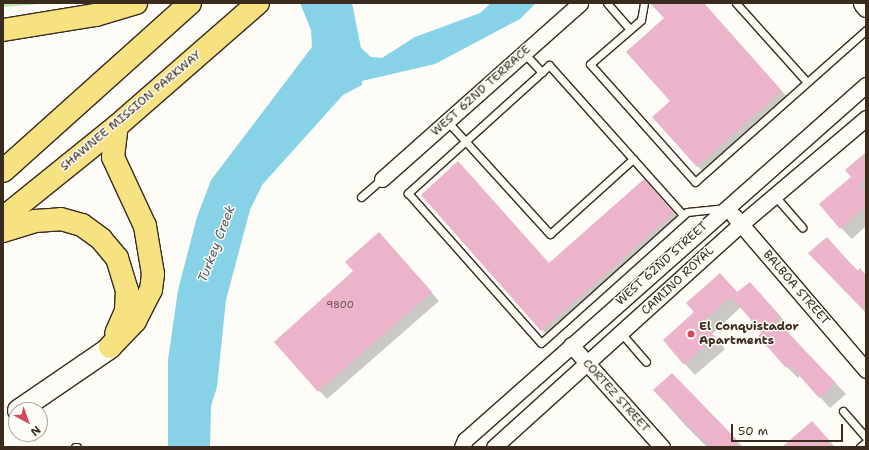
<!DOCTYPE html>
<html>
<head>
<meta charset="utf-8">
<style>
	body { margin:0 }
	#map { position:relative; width:869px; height:450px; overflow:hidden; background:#fdfcf7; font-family:"Shantell Sans",sans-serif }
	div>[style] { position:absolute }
	.green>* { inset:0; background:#b9e8a7 }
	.water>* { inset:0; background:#88d2e8 }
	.shadow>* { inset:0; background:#0003 }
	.building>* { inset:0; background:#ebb4ca }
	.roads { filter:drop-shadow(1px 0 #3b2a1e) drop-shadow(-1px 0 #3b2a1e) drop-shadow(0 1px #3b2a1e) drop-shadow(0 -1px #3b2a1e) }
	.service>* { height:7px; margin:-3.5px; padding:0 3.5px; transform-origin:3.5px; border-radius:3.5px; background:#fdfcf7 }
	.minor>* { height:15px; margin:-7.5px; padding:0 7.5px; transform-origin:7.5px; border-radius:7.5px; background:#fdfcf7 }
	.tertiary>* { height:19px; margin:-9.5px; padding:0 9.5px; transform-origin:9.5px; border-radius:9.5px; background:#fdfcf7 }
	.secondary>* { height:21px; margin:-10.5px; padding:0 10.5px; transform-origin:10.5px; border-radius:10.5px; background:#fdfcf7 }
	.trunk>* { height:22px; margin:-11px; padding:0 11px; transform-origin:11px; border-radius:11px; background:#f7e281 }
	.dots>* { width:11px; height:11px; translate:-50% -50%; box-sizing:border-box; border:2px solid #fdfcf7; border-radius:50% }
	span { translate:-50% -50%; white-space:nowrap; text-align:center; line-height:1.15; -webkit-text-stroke:3px #fdfcf7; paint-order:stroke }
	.number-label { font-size:10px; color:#674c49 }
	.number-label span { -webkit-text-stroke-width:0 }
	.street-label { font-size:12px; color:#3b2a1e }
	.poi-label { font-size:12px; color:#3b2a1e; font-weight:700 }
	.left { translate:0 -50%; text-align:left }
	.water-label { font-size:13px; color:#525c5b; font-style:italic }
	.frame { position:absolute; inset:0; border:4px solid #3b2a1e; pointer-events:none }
	.north { position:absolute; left:8px; top:402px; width:40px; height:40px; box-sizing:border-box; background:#fdfcf7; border:1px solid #afa8a0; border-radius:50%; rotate:139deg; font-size:11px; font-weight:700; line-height:16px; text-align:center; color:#3b2a1e }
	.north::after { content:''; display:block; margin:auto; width:14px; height:18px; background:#d1495b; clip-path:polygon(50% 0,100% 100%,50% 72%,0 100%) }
	.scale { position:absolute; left:731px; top:424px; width:112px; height:18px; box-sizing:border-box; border:2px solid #3b2a1e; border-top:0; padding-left:5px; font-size:12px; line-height:14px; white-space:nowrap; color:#3b2a1e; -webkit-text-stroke:3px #fdfcf7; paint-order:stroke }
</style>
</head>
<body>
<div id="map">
	<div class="green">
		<div style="clip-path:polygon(3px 3px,52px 3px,3px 7px)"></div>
	</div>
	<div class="water">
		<div style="clip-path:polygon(300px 3px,352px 3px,361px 48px,371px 57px,382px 58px,415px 37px,480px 13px,491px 3px,536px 3px,520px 19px,435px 64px,362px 81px,362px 85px,343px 95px,262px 185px,250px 210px,226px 300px,217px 387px,211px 406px,210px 447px,168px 447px,168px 360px,178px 290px,197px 217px,211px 180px,312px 47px,311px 30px)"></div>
	</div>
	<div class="shadow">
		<div style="clip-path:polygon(652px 3px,703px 3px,789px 99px,706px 175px,653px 117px,671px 101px,666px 18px)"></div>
		<div style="clip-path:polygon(866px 153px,866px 226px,852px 239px,841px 228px,853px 177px)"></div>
		<div style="clip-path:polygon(651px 188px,681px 221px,550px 338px,542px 330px,549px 264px)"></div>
		<div style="clip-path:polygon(827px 239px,866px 279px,866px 313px,809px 254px)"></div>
		<div style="clip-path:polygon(387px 242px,439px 301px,327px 399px,275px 342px)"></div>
		<div style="clip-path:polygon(720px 274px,738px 293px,760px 294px,791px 328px,786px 332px,846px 394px,830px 408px,800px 375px,798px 378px,787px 367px,741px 307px,712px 334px,725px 349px,695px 375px,685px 364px,695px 312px)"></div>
		<div style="clip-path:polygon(672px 375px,743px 447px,707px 447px,684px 424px,654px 390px)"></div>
		<div style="clip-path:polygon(812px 422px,835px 447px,784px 447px)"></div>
	</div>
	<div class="building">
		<div style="clip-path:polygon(650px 3px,704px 3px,782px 91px,697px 167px,652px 117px,670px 101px,626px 52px,664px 18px)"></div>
		<div style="clip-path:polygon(866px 152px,866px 179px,859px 185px,866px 193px,866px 207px,840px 229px,819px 204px,851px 177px,845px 170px)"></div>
		<div style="clip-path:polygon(458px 161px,549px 263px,644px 179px,674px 213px,541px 331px,421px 195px)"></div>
		<div style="clip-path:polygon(379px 232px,432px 292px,318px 392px,274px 342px,353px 271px,345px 262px)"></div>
		<div style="clip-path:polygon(827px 237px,857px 271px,860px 268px,866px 275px,866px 312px,808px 253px)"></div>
		<div style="clip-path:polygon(720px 273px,737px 292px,750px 282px,781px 317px,776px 320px,836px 383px,819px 398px,790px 365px,786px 368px,773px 353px,758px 336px,762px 332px,731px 297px,702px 322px,715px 337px,684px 365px,663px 340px,694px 312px,686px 303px)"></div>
		<div style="clip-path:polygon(672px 373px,738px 441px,735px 447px,709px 447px,653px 390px)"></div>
		<div style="clip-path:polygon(812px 421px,831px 442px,826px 447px,782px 447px)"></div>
	</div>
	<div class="roads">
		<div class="service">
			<div style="left:607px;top:3px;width:35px;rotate:49deg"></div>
			<div style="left:644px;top:3px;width:17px;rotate:100deg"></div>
			<div style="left:641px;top:20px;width:67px;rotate:139.2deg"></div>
			<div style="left:590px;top:64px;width:158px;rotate:48.3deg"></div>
			<div style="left:695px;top:182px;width:229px;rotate:-41.6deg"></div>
			<div style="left:736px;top:3px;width:106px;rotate:48.1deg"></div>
			<div style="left:524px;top:53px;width:26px;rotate:47deg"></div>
			<div style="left:542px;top:72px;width:181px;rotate:137.9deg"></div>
			<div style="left:408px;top:193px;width:200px;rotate:48.4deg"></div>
			<div style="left:541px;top:343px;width:196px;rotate:-41.9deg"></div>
			<div style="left:687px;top:212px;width:37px;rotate:-6deg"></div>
			<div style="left:542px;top:72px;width:10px;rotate:-45deg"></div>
			<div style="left:549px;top:65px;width:201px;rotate:48.2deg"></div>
			<div style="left:447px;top:121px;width:153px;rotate:47.7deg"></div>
			<div style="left:550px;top:234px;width:112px;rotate:-42.1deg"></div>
			<div style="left:774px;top:195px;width:43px;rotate:48.8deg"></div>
			<div style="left:361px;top:197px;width:28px;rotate:-41deg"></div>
			<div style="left:621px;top:333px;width:38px;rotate:49deg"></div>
			<div style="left:843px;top:411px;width:35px;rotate:49deg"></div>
			<div style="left:75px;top:447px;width:2px"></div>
			<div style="left:860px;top:447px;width:8px;rotate:-40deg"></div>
		</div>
		<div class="minor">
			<div style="left:382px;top:179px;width:265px;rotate:-41.6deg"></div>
			<div style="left:734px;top:216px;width:203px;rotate:49.4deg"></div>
			<div style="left:571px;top:345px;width:137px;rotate:48.3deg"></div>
			<div style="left:462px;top:447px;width:8px;rotate:-67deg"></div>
			<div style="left:465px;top:440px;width:536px;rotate:-41.52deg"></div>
			<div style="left:494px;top:447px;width:333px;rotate:-42.1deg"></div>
			<div style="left:741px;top:224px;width:164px;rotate:-40.3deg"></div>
		</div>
		<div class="tertiary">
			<div style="left:863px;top:3px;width:5px;rotate:53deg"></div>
		</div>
		<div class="secondary">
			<div style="left:18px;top:410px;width:112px;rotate:-34.4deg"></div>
		</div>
		<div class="trunk">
			<div style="left:3px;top:30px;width:94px;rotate:-9.2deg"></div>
			<div style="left:96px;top:15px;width:42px;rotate:-16.7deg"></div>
			<div style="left:3px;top:171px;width:251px;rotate:-41.9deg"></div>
			<div style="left:3px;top:218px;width:146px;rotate:-38.9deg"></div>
			<div style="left:117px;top:126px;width:187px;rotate:-41.1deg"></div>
			<div style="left:3px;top:231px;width:34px;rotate:-17deg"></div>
			<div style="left:35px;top:221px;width:26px;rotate:-4deg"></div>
			<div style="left:61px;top:219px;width:22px;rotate:16deg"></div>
			<div style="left:82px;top:225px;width:24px;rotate:36deg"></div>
			<div style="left:101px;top:239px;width:25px;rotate:50deg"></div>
			<div style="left:117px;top:258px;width:34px;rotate:73deg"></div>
			<div style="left:127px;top:290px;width:21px;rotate:93deg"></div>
			<div style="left:126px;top:311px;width:24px;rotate:114deg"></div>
			<div style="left:110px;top:347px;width:36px;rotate:-46deg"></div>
			<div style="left:135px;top:321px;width:35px;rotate:-63deg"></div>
			<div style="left:151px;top:290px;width:16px;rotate:-83deg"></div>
			<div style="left:153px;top:274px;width:49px;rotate:-99.5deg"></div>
			<div style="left:145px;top:226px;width:76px;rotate:-114.9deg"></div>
			<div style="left:113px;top:157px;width:31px;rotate:-83deg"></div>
		</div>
	</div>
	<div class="dots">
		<div style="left:691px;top:334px;background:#d1495b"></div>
	</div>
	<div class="number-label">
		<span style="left:340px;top:305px">9800</span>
	</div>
	<div class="street-label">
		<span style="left:481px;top:91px;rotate:-42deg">WEST 62ND TERRACE</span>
		<span style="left:131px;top:111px;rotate:-40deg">SHAWNEE MISSION PARKWAY</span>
		<span style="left:662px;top:264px;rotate:-42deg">WEST 62ND STREET</span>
		<span style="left:678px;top:281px;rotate:-43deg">CAMINO ROYAL</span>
		<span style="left:796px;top:288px;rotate:49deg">BALBOA STREET</span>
		<span style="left:616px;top:396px;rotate:48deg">CORTEZ STREET</span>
	</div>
	<div class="poi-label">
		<span class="left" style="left:699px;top:334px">El Conquistador<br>Apartments</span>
	</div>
	<div class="water-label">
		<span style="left:217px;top:244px;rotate:-69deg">Turkey Creek</span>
	</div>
	<div class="frame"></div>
	<div class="north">N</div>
	<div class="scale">50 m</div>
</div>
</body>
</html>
